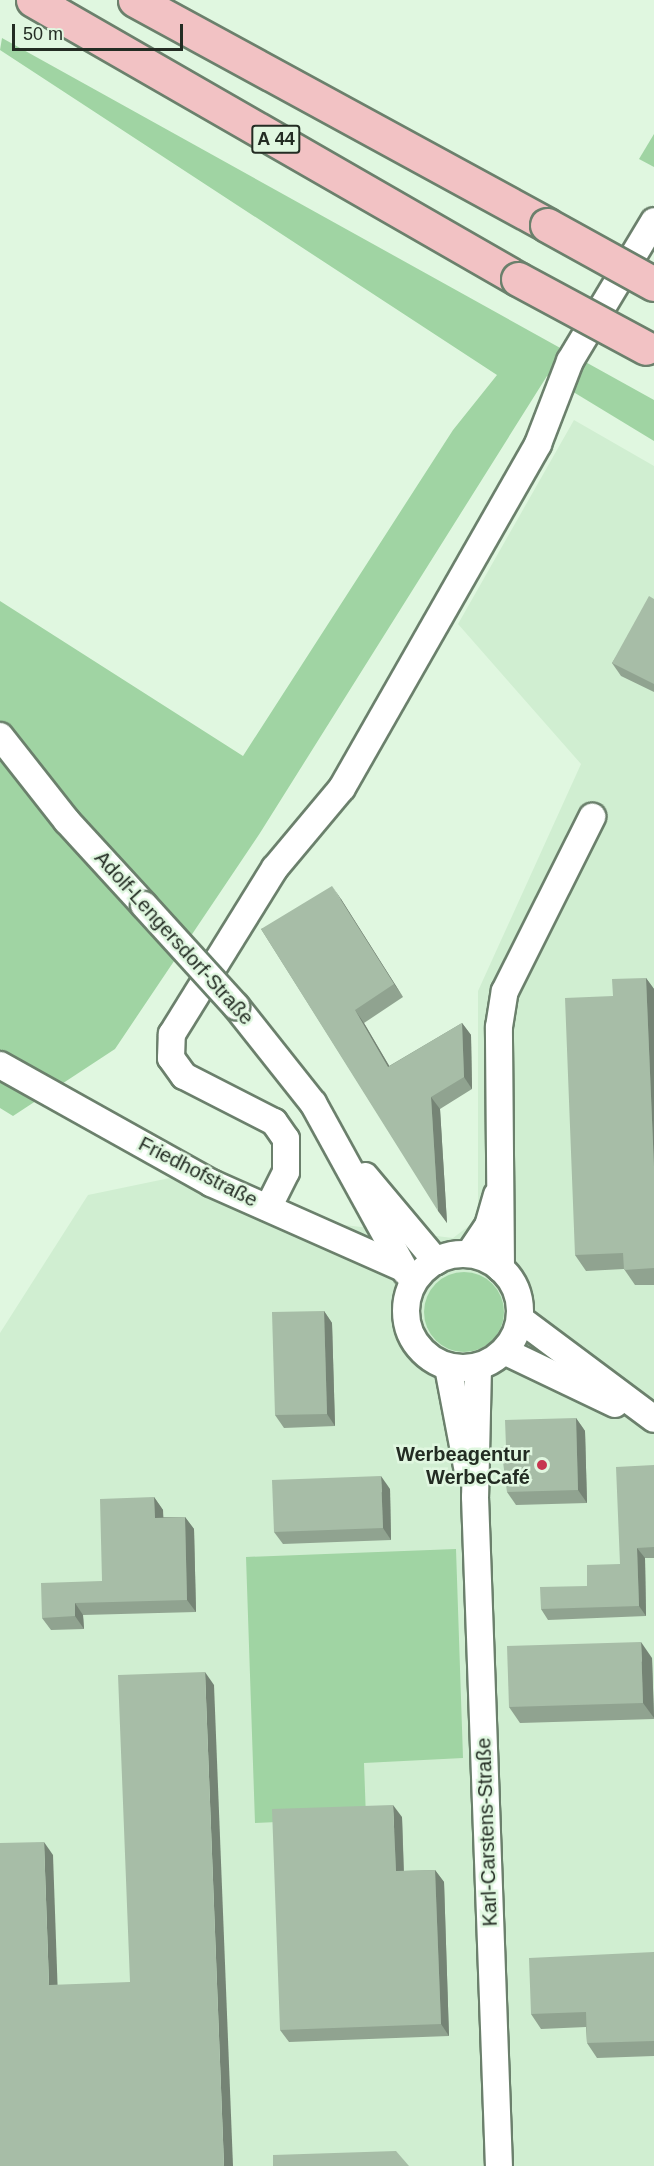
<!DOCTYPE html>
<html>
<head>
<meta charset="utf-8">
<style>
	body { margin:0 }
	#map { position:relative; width:654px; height:2166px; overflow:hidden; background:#e0f7e0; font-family:Arial,sans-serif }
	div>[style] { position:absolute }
	.built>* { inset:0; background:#d0eed1 }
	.green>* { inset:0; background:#a0d4a3 }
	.round { border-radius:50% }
	.roads { filter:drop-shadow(2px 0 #6b806c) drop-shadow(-2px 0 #6b806c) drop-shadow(0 2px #6b806c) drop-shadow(0 -2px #6b806c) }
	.minor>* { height:26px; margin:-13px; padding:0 13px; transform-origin:13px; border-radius:13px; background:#fff }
	.minor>.ring { margin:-13px; padding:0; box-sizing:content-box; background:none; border:26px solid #fff; border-radius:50% }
	.highway>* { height:33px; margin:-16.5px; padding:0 16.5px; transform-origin:16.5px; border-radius:16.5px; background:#f2c2c4 }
	.bridges { filter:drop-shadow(2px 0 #6b806c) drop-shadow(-2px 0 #6b806c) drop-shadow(0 2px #6b806c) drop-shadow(0 -2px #6b806c) }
	.minor-bridge>* { height:26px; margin:-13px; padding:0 13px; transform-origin:13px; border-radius:13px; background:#fff }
	.highway-bridge>* { height:33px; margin:-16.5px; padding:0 16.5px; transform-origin:16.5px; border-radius:16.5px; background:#f2c2c4 }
	.wall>* { inset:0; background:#90a390 }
	.shaded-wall>* { inset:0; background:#758475 }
	.building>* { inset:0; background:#a7bda7 }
	.dots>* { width:16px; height:16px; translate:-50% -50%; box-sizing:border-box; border:3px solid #e0f7e0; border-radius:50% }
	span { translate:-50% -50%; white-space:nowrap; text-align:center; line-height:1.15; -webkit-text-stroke:5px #e0f7e0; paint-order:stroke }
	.shield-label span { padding:2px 4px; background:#e0f7e0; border:2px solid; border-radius:4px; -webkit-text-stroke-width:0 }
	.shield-label { font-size:18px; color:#232c23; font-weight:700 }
	.street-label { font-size:20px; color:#232c23 }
	.poi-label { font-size:20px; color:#232c23; font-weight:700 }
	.right { translate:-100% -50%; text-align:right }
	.scale { position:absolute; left:12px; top:24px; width:171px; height:27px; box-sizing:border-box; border:3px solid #232c23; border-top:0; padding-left:8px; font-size:18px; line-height:21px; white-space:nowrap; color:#232c23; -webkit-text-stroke:4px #e0f7e0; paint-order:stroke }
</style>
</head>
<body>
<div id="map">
	<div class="built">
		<div style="clip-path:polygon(574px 420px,654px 466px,654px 2166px,0 2166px,0 1333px,88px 1195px,189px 1174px,261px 1215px,453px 1238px,478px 1219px,478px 991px,581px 764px,458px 624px)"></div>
	</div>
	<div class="green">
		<div style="clip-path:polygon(2px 38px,654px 400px,654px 441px,547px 376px,260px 833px,115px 1049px,13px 1116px,0 1108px,0 601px,243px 756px,453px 430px,497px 375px,0 50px)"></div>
		<div style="clip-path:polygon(654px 134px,654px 167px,639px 159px)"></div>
		<div class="round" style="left:424px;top:1272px;width:80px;height:80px"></div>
		<div style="clip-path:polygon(456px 1549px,463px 1758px,364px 1763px,366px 1818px,255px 1823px,246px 1557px)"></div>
	</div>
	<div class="roads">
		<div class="minor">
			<div style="left:0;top:736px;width:108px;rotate:51.8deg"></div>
			<div style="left:67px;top:821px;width:114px;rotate:47.5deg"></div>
			<div style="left:236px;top:1006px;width:124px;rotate:51.6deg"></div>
			<div style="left:313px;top:1103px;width:193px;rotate:61.2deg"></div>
			<div style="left:0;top:1065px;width:242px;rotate:29.2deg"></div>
			<div style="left:211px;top:1183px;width:210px;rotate:23.9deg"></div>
			<div style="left:365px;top:1176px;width:111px;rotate:50.1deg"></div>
			<div style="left:268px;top:1208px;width:40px;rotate:-63.4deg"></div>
			<div style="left:286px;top:1172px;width:33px;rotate:-90deg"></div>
			<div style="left:286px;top:1139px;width:21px;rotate:-125deg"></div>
			<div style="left:274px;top:1122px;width:101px;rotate:-152.9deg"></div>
			<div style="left:184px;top:1076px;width:22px;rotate:-126deg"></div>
			<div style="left:171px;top:1058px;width:24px;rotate:-88deg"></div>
			<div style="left:172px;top:1034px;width:195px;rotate:-58.2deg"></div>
			<div style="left:275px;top:868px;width:104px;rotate:-50.1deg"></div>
			<div style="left:342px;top:788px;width:396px;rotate:-60.3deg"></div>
			<div style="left:538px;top:444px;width:89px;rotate:-68.9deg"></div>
			<div style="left:570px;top:361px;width:163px;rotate:-59deg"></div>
			<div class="ring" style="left:406px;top:1254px;width:88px;height:88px"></div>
			<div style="left:469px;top:1254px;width:34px;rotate:-56deg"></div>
			<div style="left:488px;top:1226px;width:32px;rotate:-74deg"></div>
			<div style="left:501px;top:1269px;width:242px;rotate:-90.5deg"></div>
			<div style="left:499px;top:1027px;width:36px;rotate:-81deg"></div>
			<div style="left:505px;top:991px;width:195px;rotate:-63.4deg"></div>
			<div style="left:520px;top:1319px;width:167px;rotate:36.7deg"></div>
			<div style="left:504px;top:1351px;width:123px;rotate:25.5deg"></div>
			<div style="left:448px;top:1367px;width:102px;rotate:79.2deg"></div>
			<div style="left:478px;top:1367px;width:130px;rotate:91.3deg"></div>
			<div style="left:475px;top:1497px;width:669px;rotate:87.95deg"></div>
		</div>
		<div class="highway">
			<div style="left:33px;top:0;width:560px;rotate:29.91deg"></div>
			<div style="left:135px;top:0;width:469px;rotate:28.6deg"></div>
		</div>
	</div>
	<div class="bridges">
		<div class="minor-bridge">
			<div style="left:144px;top:905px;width:137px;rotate:47.7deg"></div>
		</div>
		<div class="highway-bridge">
			<div style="left:547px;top:225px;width:122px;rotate:28.9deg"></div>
			<div style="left:518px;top:279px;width:145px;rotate:28.3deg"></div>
		</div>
	</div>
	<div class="wall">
		<div style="clip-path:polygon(654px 599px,654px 692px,621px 676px,612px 663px)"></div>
		<div style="clip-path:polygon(341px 899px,403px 997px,364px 1023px,389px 1066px,462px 1023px,471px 1035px,472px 1089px,440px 1109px,447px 1223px,261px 929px)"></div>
		<div style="clip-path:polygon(646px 978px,654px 989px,654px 1285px,635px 1285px,624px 1269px,586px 1271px,575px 1255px,613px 996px)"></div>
		<div style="clip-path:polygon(324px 1311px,332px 1323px,335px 1426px,284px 1428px,275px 1415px)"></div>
		<div style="clip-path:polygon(576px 1418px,585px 1431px,587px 1503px,516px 1505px,507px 1492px,506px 1447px)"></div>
		<div style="clip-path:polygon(654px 1465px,654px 1558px,645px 1558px,646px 1616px,548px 1620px,541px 1609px,587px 1586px,620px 1564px)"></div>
		<div style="clip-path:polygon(390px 1489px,391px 1540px,283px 1544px,274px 1532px)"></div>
		<div style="clip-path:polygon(154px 1497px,163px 1510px,163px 1517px,185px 1517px,194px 1529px,196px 1612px,83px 1615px,84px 1629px,51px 1630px,42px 1618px,102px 1581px)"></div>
		<div style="clip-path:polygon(652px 1658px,654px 1719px,520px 1723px,509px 1707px)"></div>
		<div style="clip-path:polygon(402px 1817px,404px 1871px,435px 1870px,444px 1882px,449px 2036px,289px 2042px,280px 2030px)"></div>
		<div style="clip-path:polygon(654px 1952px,654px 2056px,597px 2058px,587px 2043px,586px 2027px,541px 2029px,531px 2014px)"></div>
	</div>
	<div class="shaded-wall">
		<div style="clip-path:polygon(332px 886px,341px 899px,403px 997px,394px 984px)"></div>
		<div style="clip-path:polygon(646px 978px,654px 989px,654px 1167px)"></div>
		<div style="clip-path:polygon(355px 1010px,364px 1023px,397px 1079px,388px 1067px)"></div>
		<div style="clip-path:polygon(462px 1023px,471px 1035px,472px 1089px,464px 1077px)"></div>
		<div style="clip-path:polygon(431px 1097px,440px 1109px,447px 1223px,438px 1211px)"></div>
		<div style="clip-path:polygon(324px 1311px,332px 1323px,335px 1426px,327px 1414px)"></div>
		<div style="clip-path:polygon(576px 1418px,585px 1431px,587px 1503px,578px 1490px)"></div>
		<div style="clip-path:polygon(381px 1476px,390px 1489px,391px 1540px,383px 1528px)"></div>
		<div style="clip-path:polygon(154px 1497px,163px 1510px,164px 1530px,155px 1518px)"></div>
		<div style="clip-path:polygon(185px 1517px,194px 1529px,196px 1612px,187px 1600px)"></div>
		<div style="clip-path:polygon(637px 1548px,645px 1558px,646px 1616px,639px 1606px)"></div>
		<div style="clip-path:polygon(75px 1603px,83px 1615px,84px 1629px,75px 1616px)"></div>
		<div style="clip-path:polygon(641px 1642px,652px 1658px,654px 1718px,643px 1703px)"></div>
		<div style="clip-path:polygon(205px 1672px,214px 1685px,233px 2166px,224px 2166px)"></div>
		<div style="clip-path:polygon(393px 1805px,402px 1817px,404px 1884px,396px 1871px)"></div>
		<div style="clip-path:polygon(44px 1842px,53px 1855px,58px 1998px,49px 1985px)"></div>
		<div style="clip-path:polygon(435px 1870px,444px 1882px,449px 2036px,441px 2024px)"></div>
	</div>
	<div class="building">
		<div style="clip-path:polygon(649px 596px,654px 599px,654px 684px,612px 663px)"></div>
		<div style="clip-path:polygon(332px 886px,394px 984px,355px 1010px,388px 1067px,462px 1023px,464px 1077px,431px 1097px,438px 1211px,261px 929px)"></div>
		<div style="clip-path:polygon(646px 978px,654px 1167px,654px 1268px,624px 1270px,623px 1253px,575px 1255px,565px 998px,613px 996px,612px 979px)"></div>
		<div style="clip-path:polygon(324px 1311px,327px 1414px,275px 1415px,272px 1312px)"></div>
		<div style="clip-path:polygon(576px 1418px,578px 1490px,507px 1492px,501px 1447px,506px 1447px,505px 1420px)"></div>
		<div style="clip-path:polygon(654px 1465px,654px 1547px,637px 1548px,639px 1606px,541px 1609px,540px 1587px,587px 1586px,587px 1565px,620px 1564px,616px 1467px)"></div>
		<div style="clip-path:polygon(381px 1476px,383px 1528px,274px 1532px,272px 1480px)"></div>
		<div style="clip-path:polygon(154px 1497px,155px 1518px,185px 1517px,187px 1600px,75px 1603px,75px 1616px,42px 1618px,41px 1583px,102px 1581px,100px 1499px)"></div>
		<div style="clip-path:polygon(641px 1642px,643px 1703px,509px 1707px,507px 1646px)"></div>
		<div style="clip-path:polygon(205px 1672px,224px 2166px,0 2166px,0 1843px,44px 1842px,49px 1985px,130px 1982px,118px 1675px)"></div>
		<div style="clip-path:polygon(393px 1805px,396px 1871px,435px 1870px,441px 2024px,280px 2030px,272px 1809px)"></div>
		<div style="clip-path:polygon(654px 1952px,654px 2041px,587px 2043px,586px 2012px,531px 2014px,529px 1958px)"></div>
		<div style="clip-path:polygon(396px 2151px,409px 2166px,273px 2166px,273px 2155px)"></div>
	</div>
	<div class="dots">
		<div style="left:542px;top:1465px;background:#c73750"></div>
	</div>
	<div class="shield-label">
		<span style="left:276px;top:139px">A 44</span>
	</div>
	<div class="street-label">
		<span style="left:174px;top:938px;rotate:48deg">Adolf-Lengersdorf-Straße</span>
		<span style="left:198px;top:1172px;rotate:27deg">Friedhofstraße</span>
		<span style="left:487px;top:1832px;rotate:-92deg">Karl-Carstens-Straße</span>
	</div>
	<div class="poi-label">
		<span class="right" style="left:530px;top:1466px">Werbeagentur<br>WerbeCafé</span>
	</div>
	<div class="scale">50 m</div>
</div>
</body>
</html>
